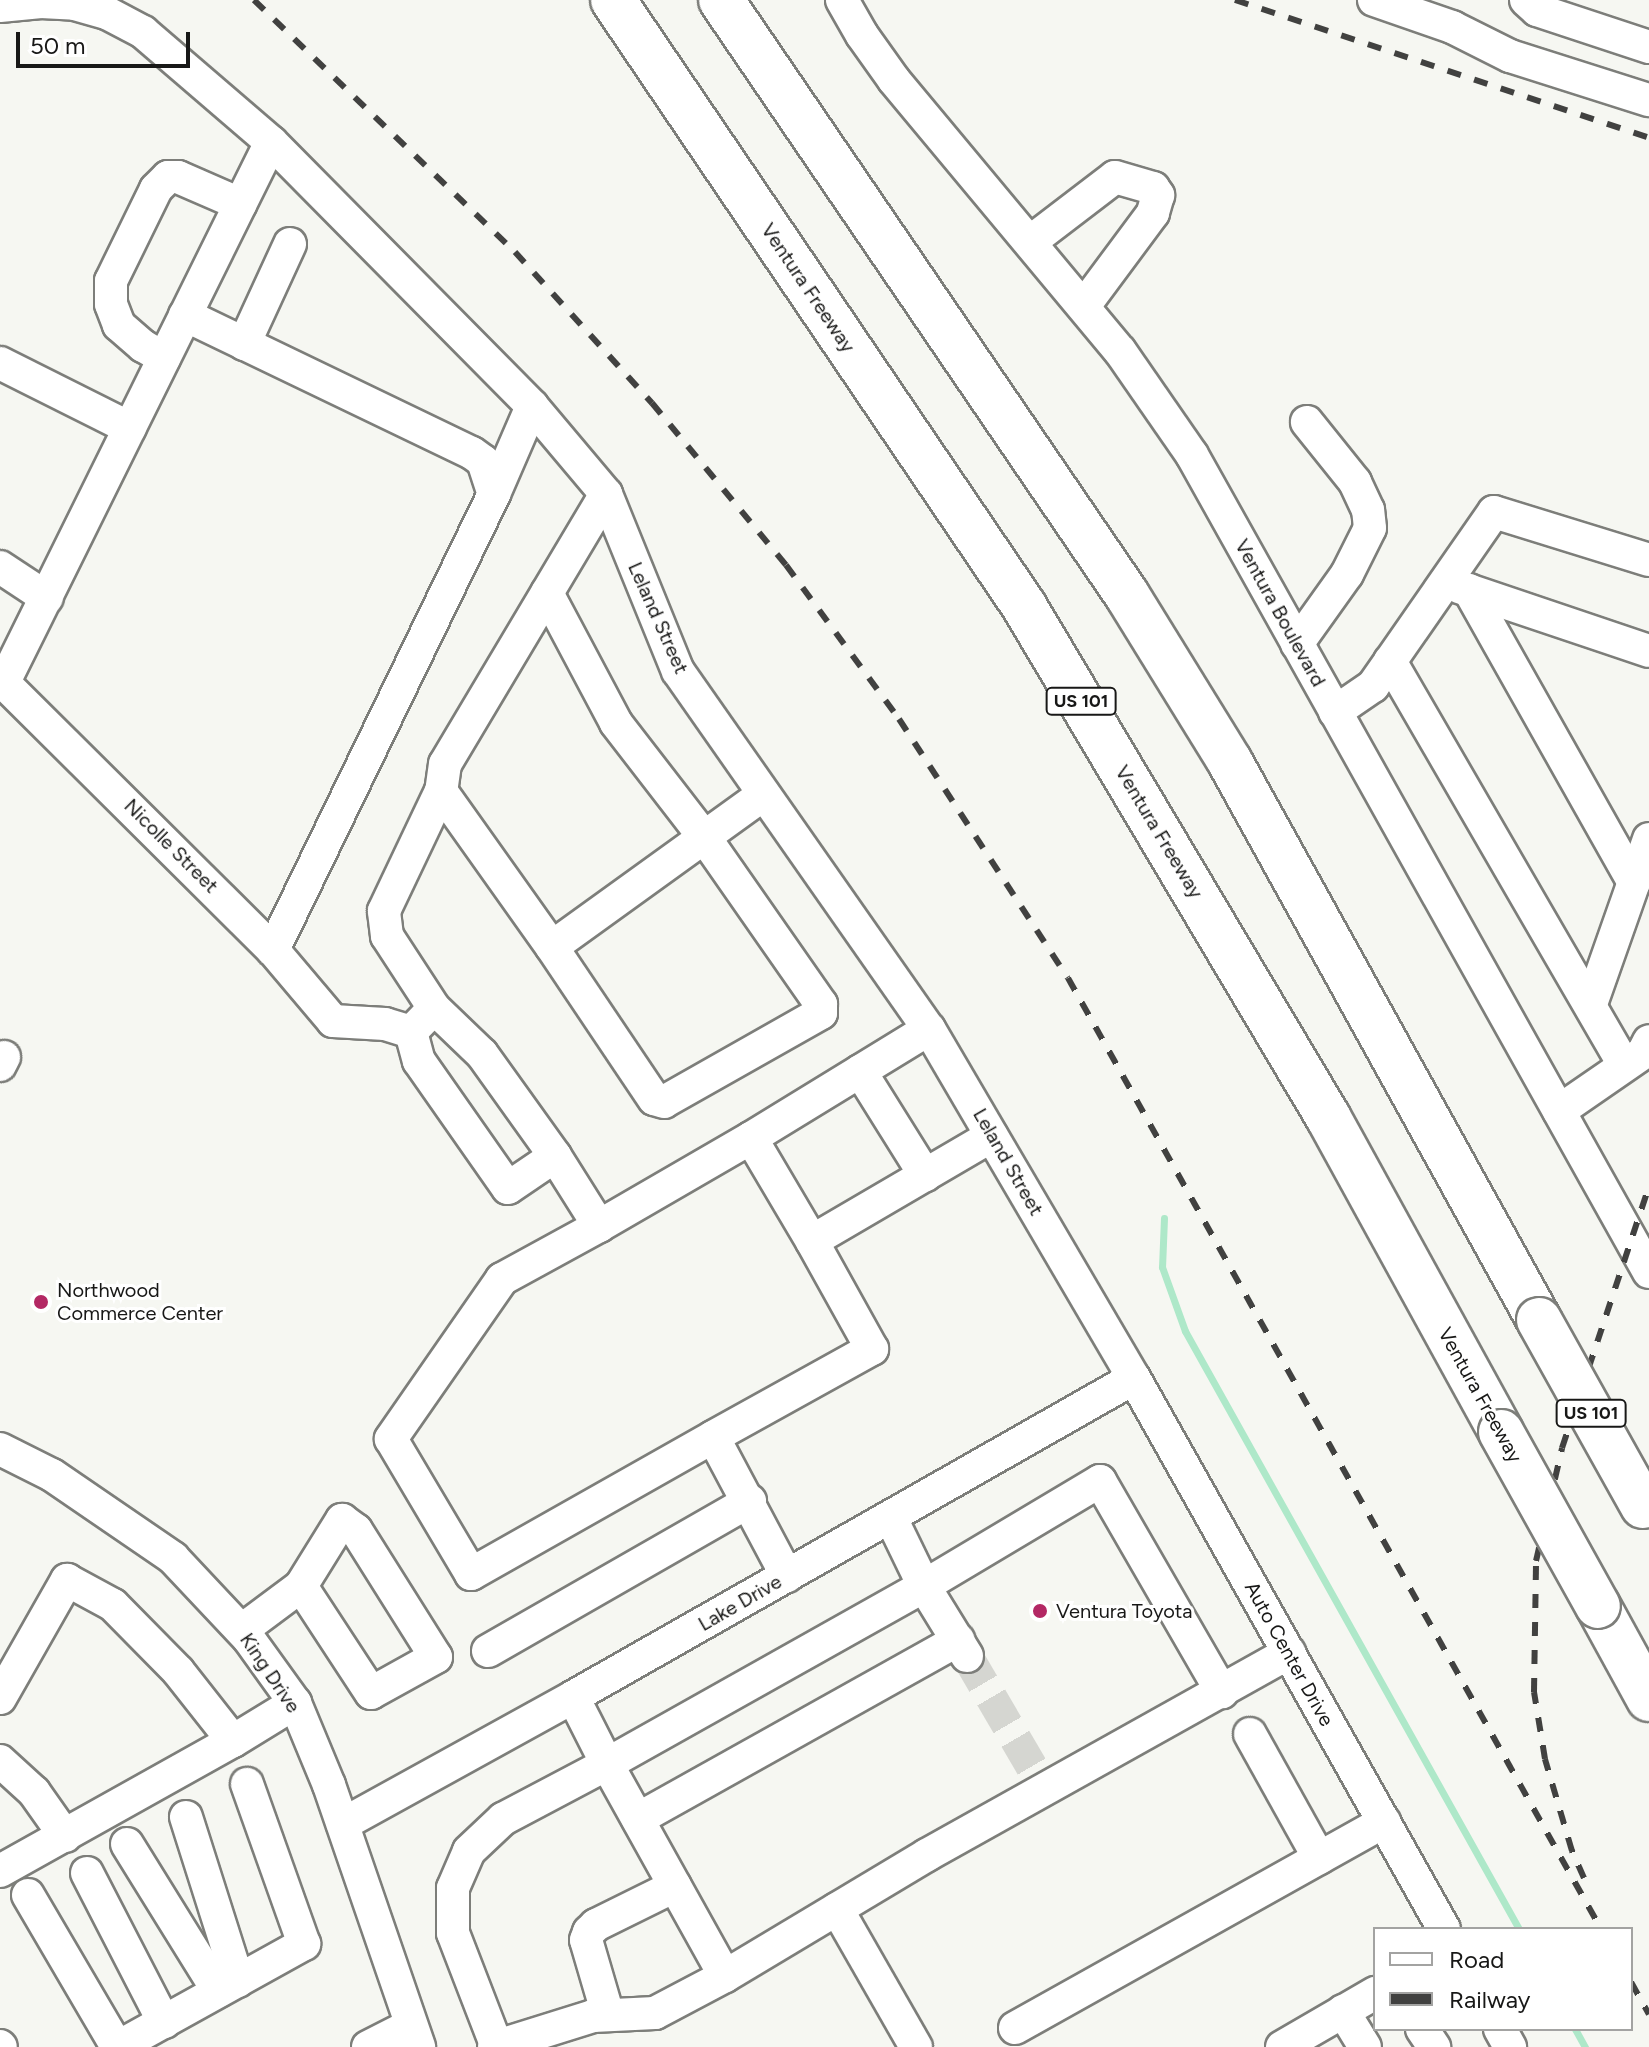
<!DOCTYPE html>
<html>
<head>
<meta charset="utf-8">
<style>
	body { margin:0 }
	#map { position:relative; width:1649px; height:2047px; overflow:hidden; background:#f6f7f2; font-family:Figtree,sans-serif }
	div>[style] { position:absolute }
	.stream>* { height:7px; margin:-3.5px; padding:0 3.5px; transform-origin:3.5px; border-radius:3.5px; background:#aee8c9 }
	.minor-tunnel>* { height:32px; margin-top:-16px; transform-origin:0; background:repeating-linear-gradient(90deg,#d5d6d1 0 32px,transparent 0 48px) }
	.roads { filter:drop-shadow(2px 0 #7d7e7a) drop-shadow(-2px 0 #7d7e7a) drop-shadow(0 2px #7d7e7a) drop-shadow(0 -2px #7d7e7a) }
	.minor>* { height:32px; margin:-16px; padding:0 16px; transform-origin:16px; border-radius:16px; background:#fff }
	.highway>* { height:44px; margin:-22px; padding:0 22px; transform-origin:22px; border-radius:22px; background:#fff }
	.rail>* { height:6px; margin-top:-3px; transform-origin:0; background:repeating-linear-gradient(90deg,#414140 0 14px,transparent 0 28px) }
	.bridges { filter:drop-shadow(2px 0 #7d7e7a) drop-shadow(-2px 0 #7d7e7a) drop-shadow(0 2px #7d7e7a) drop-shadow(0 -2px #7d7e7a) }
	.highway-bridge>* { height:44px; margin:-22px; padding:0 22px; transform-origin:22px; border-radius:22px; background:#fff }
	.dots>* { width:22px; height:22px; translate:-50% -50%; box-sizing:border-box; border:4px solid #fff; border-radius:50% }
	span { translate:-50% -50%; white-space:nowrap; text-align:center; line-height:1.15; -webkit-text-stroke:6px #fff; paint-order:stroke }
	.shield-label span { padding:2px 6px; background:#fff; border:2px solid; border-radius:6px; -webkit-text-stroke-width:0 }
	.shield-label { font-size:18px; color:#181817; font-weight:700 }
	.street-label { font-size:20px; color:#181817 }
	.poi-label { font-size:20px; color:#181817 }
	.left { translate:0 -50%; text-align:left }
	.legend { position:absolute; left:1373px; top:1927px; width:260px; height:104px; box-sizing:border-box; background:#fff; border:2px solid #a3a3a2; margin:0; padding:10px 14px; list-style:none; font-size:24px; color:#181817 }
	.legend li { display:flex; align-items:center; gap:16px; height:40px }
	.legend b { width:40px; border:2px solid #a3a3a2 }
	.scale { position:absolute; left:16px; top:32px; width:174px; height:36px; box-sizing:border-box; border:4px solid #181817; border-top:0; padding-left:10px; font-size:24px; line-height:28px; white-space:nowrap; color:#181817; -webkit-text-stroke:6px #fff; paint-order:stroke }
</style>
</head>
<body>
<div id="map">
	<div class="stream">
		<div style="left:1164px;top:1218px;width:49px;rotate:92.3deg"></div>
		<div style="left:1162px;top:1267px;width:68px;rotate:70.2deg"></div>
		<div style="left:1185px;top:1331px;width:685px;rotate:60.82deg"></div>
		<div style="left:1575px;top:2029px;width:21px;rotate:61deg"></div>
	</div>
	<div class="minor-tunnel">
		<div style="left:967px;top:1656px;width:131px;rotate:59.7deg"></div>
	</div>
	<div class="roads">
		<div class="minor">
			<div style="left:842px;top:0;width:40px;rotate:60.3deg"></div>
			<div style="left:862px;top:35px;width:55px;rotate:54.6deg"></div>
			<div style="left:894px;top:80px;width:353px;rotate:50.2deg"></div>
			<div style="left:1120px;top:351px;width:126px;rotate:55.3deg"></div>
			<div style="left:1192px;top:455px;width:936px;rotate:60.78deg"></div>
			<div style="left:1374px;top:0;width:83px;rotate:19.1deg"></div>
			<div style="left:1452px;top:27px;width:65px;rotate:26.6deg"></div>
			<div style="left:1510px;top:56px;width:146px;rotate:17.6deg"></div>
			<div style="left:1526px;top:0;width:15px;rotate:42deg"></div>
			<div style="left:1537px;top:10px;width:118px;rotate:18.3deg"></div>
			<div style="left:0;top:6px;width:41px;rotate:-5.6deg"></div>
			<div style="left:41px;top:2px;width:34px;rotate:3deg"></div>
			<div style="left:75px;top:4px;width:33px;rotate:16deg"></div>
			<div style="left:107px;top:13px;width:41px;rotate:27.8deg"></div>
			<div style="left:143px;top:32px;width:169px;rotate:40.7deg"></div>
			<div style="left:271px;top:142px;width:371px;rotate:45.3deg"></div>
			<div style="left:532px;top:406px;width:115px;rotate:49.9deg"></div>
			<div style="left:606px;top:494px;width:191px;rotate:67.9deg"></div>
			<div style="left:678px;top:671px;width:437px;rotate:55deg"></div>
			<div style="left:929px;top:1029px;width:405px;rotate:59.6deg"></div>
			<div style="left:1134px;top:1378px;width:632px;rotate:60.64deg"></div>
			<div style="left:1030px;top:242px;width:107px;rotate:-37.4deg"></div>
			<div style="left:1115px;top:177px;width:40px;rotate:16deg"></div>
			<div style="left:1153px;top:188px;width:9px;rotate:54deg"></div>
			<div style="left:1158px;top:195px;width:19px;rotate:106deg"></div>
			<div style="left:1153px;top:213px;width:116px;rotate:126.6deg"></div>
			<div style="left:185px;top:315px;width:318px;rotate:25.7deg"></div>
			<div style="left:472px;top:453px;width:14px;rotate:36deg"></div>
			<div style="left:483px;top:461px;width:35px;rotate:72deg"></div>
			<div style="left:494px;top:494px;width:507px;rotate:115.86deg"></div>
			<div style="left:244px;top:344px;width:110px;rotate:-65.3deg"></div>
			<div style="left:164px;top:358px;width:24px;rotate:-150deg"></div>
			<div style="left:143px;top:346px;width:32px;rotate:-139deg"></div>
			<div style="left:119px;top:325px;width:22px;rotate:-111deg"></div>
			<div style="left:111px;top:304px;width:23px;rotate:-90deg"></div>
			<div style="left:111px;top:281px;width:102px;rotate:-63.9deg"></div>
			<div style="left:156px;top:189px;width:17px;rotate:-45deg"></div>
			<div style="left:168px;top:177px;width:10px"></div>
			<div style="left:178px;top:177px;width:68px;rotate:23.5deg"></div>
			<div style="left:0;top:363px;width:145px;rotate:26.6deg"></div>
			<div style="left:494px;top:494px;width:96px;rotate:-66.6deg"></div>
			<div style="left:606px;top:494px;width:314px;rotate:120.8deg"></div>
			<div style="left:445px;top:764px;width:27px;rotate:98deg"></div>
			<div style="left:441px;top:791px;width:191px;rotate:54.6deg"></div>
			<div style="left:552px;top:947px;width:261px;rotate:-35.8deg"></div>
			<div style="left:0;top:567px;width:56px;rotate:33.4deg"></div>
			<div style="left:1459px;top:587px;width:200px;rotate:18.6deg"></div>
			<div style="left:1469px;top:590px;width:336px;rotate:60.6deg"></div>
			<div style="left:547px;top:593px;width:147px;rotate:62deg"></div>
			<div style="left:616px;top:723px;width:145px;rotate:52.3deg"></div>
			<div style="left:705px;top:838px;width:203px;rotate:55.1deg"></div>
			<div style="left:821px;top:1004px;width:9px;rotate:90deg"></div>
			<div style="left:821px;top:1013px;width:180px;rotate:150.5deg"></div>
			<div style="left:664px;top:1102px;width:10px;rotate:-163deg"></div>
			<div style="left:654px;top:1099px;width:183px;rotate:-123.9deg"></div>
			<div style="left:1297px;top:644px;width:86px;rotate:-54.5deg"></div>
			<div style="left:1347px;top:574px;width:51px;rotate:-63.4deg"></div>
			<div style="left:1370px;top:528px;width:18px;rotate:-96deg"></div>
			<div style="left:1368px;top:510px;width:31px;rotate:-115deg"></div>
			<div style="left:1355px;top:482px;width:77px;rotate:-128.7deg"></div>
			<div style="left:1390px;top:661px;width:467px;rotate:59.9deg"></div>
			<div style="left:0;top:679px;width:385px;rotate:44.8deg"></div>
			<div style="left:273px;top:950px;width:93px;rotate:49.8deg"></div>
			<div style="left:333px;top:1021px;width:52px;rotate:3.3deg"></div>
			<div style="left:385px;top:1024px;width:27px;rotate:17deg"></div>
			<div style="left:411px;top:1032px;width:30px;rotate:75deg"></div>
			<div style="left:419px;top:1061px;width:155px;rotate:55deg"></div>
			<div style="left:508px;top:1188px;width:57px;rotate:-34.2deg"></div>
			<div style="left:555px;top:1156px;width:83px;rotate:57.8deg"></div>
			<div style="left:599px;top:1226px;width:176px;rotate:-30.1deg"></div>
			<div style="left:4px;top:682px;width:602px;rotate:-63.69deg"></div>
			<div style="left:1335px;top:712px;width:46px;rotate:-34.4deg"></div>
			<div style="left:1373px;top:686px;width:212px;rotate:-55.2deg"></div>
			<div style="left:1494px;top:512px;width:162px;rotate:17.2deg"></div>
			<div style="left:1591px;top:1004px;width:175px;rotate:-70.6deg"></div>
			<div style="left:434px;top:1008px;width:66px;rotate:43.8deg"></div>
			<div style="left:482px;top:1054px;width:125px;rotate:54.4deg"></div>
			<div style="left:929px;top:1029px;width:209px;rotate:148.5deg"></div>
			<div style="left:751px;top:1138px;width:120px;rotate:59.4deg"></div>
			<div style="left:812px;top:1241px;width:208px;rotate:-30.3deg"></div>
			<div style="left:411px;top:1032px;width:33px;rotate:-46deg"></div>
			<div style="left:434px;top:1008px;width:86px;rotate:-123.1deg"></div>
			<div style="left:387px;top:936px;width:25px;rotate:-97deg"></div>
			<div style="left:384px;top:911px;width:133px;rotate:-64.6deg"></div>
			<div style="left:0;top:1065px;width:9px;rotate:-63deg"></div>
			<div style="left:860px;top:1071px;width:123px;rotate:58deg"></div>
			<div style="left:1559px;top:1111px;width:102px;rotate:-34.6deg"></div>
			<div style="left:1643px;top:1053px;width:13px;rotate:-63deg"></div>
			<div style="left:599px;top:1226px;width:111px;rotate:151.3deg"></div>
			<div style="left:502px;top:1279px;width:195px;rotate:124.8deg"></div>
			<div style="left:391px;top:1439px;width:157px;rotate:59.3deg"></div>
			<div style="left:471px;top:1574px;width:278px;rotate:-29.5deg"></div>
			<div style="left:0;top:1449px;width:58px;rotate:26.6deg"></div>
			<div style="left:52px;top:1475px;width:147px;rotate:34.4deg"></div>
			<div style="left:173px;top:1558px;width:111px;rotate:46.8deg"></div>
			<div style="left:249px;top:1639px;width:79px;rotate:54.3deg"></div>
			<div style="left:295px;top:1703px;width:89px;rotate:67.5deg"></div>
			<div style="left:329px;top:1785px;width:277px;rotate:71deg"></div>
			<div style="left:787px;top:1576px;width:157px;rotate:-118deg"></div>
			<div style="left:713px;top:1437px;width:182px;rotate:-29deg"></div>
			<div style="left:872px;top:1349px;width:124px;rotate:-119.1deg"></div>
			<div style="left:242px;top:1630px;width:74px;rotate:-36.7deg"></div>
			<div style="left:301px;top:1586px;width:78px;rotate:-58.2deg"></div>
			<div style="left:342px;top:1520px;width:17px;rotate:36deg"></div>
			<div style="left:356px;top:1530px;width:150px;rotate:57.8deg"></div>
			<div style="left:436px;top:1657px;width:74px;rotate:151deg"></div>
			<div style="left:371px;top:1693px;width:128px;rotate:-123.2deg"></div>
			<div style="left:488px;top:1651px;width:302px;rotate:-29.8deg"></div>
			<div style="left:967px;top:1656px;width:82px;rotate:-121.6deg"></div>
			<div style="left:924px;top:1586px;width:205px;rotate:-30.8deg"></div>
			<div style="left:1100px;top:1481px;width:244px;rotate:60deg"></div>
			<div style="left:0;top:1698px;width:136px;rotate:-60.4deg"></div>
			<div style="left:67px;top:1580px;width:52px;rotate:28.5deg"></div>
			<div style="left:113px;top:1605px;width:93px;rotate:45.4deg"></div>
			<div style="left:178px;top:1671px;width:89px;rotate:51.8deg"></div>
			<div style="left:233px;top:1741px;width:73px;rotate:-31.5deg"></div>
			<div style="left:1250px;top:1734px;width:142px;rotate:60.9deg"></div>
			<div style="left:0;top:1761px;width:46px;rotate:42.4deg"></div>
			<div style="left:34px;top:1792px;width:54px;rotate:54.8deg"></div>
			<div style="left:186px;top:1817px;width:172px;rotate:72.4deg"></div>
			<div style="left:638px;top:1819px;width:367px;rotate:-29.2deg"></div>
			<div style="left:343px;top:1824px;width:263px;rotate:-28.9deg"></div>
			<div style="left:573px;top:1697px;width:645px;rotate:-29.62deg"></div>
			<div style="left:127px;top:1844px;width:173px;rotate:58.2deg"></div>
			<div style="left:0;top:1871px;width:267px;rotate:-29.2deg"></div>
			<div style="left:87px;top:1873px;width:168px;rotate:62.7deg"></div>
			<div style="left:28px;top:1895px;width:176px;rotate:59.6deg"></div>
			<div style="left:837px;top:1909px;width:159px;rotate:60.2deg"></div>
			<div style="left:725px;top:1976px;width:243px;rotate:-119.1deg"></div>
			<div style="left:607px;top:1764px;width:364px;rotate:-29.3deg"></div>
			<div style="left:924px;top:1586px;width:76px;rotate:-115.9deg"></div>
			<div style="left:1343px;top:2011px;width:42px;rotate:58.6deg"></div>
			<div style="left:608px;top:2015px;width:78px;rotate:-106.3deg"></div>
			<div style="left:586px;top:1940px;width:9px;rotate:-69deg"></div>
			<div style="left:589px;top:1932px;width:10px;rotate:-45deg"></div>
			<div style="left:596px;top:1925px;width:88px;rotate:-26.3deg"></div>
			<div style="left:1015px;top:2028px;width:423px;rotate:-29.2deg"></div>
			<div style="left:1422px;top:2029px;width:22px;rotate:56deg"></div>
			<div style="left:1500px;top:2029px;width:21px;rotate:61deg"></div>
			<div style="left:0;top:2046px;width:1px;rotate:45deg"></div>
			<div style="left:118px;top:2047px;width:213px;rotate:-29deg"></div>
			<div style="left:304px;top:1944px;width:170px;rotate:-109.6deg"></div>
			<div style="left:368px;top:2047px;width:48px;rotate:-27.1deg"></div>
			<div style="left:494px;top:2047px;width:104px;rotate:-17.4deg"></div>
			<div style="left:593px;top:2016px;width:62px;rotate:-2.8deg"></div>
			<div style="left:655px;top:2013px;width:79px;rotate:-27.9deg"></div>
			<div style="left:725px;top:1976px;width:235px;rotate:-30.9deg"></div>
			<div style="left:927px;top:1855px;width:415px;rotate:-29.2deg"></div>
			<div style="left:497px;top:2047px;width:122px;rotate:-111.1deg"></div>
			<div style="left:453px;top:1933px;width:45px;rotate:-90deg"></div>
			<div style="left:453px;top:1888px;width:40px;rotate:-66.6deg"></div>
			<div style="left:469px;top:1851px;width:47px;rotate:-43.3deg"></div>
			<div style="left:503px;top:1819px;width:118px;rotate:-27.9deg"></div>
			<div style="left:607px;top:1764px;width:75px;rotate:-116.9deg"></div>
			<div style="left:1282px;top:2047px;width:108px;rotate:-30.1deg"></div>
		</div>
		<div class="highway">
			<div style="left:613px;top:0;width:732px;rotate:55.85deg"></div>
			<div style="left:1024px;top:606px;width:595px;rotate:59.25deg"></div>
			<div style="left:1328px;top:1117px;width:359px;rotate:61.2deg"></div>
			<div style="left:721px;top:0;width:720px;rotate:55.69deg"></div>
			<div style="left:1127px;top:595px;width:196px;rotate:58.3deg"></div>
			<div style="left:1230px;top:762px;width:638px;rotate:61.02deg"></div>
			<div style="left:1598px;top:1606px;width:106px;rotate:61.3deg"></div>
		</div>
	</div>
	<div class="rail">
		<div style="left:254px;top:0;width:363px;rotate:44deg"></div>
		<div style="left:515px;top:252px;width:204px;rotate:47.8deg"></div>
		<div style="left:652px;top:403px;width:210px;rotate:50.4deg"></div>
		<div style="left:786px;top:565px;width:191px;rotate:53.7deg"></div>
		<div style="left:899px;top:719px;width:309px;rotate:56.9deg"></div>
		<div style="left:1068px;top:978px;width:1090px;rotate:60.73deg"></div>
		<div style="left:1235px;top:0;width:436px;rotate:18.4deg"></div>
		<div style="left:1584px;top:1878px;width:30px;rotate:-114deg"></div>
		<div style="left:1572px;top:1851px;width:96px;rotate:-106.4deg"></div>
		<div style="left:1545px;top:1759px;width:68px;rotate:-99.3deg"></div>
		<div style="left:1534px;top:1692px;width:131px;rotate:-89.1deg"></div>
		<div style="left:1536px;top:1561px;width:116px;rotate:-77deg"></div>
		<div style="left:1562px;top:1448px;width:275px;rotate:-71.6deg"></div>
		<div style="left:1631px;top:1982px;width:37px;rotate:61deg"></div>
	</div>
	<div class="bridges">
		<div class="highway-bridge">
			<div style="left:1539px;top:1320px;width:213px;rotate:60.8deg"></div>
			<div style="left:1501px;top:1432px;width:199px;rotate:60.9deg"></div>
		</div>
	</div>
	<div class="dots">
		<div style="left:41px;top:1302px;background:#b32864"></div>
		<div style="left:1040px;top:1611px;background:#b32864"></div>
	</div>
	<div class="shield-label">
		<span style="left:1081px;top:701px">US 101</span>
		<span style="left:1591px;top:1413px">US 101</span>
	</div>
	<div class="street-label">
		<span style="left:808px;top:288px;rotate:56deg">Ventura Freeway</span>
		<span style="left:1280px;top:613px;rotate:61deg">Ventura Boulevard</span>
		<span style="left:658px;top:618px;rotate:66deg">Leland Street</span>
		<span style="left:1159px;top:832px;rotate:59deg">Ventura Freeway</span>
		<span style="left:171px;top:846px;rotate:45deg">Nicolle Street</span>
		<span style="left:1008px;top:1162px;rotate:60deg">Leland Street</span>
		<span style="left:1480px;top:1395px;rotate:61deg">Ventura Freeway</span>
		<span style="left:740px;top:1603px;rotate:-30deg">Lake Drive</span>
		<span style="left:1289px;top:1654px;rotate:61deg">Auto Center Drive</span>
		<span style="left:270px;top:1673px;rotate:56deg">King Drive</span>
	</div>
	<div class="poi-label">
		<span class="left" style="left:57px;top:1302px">Northwood<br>Commerce Center</span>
		<span class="left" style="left:1056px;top:1611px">Ventura Toyota</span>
	</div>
	<ul class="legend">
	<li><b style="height:10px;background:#fff"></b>Road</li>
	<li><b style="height:10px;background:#414140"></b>Railway</li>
	</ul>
	<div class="scale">50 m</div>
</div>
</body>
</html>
